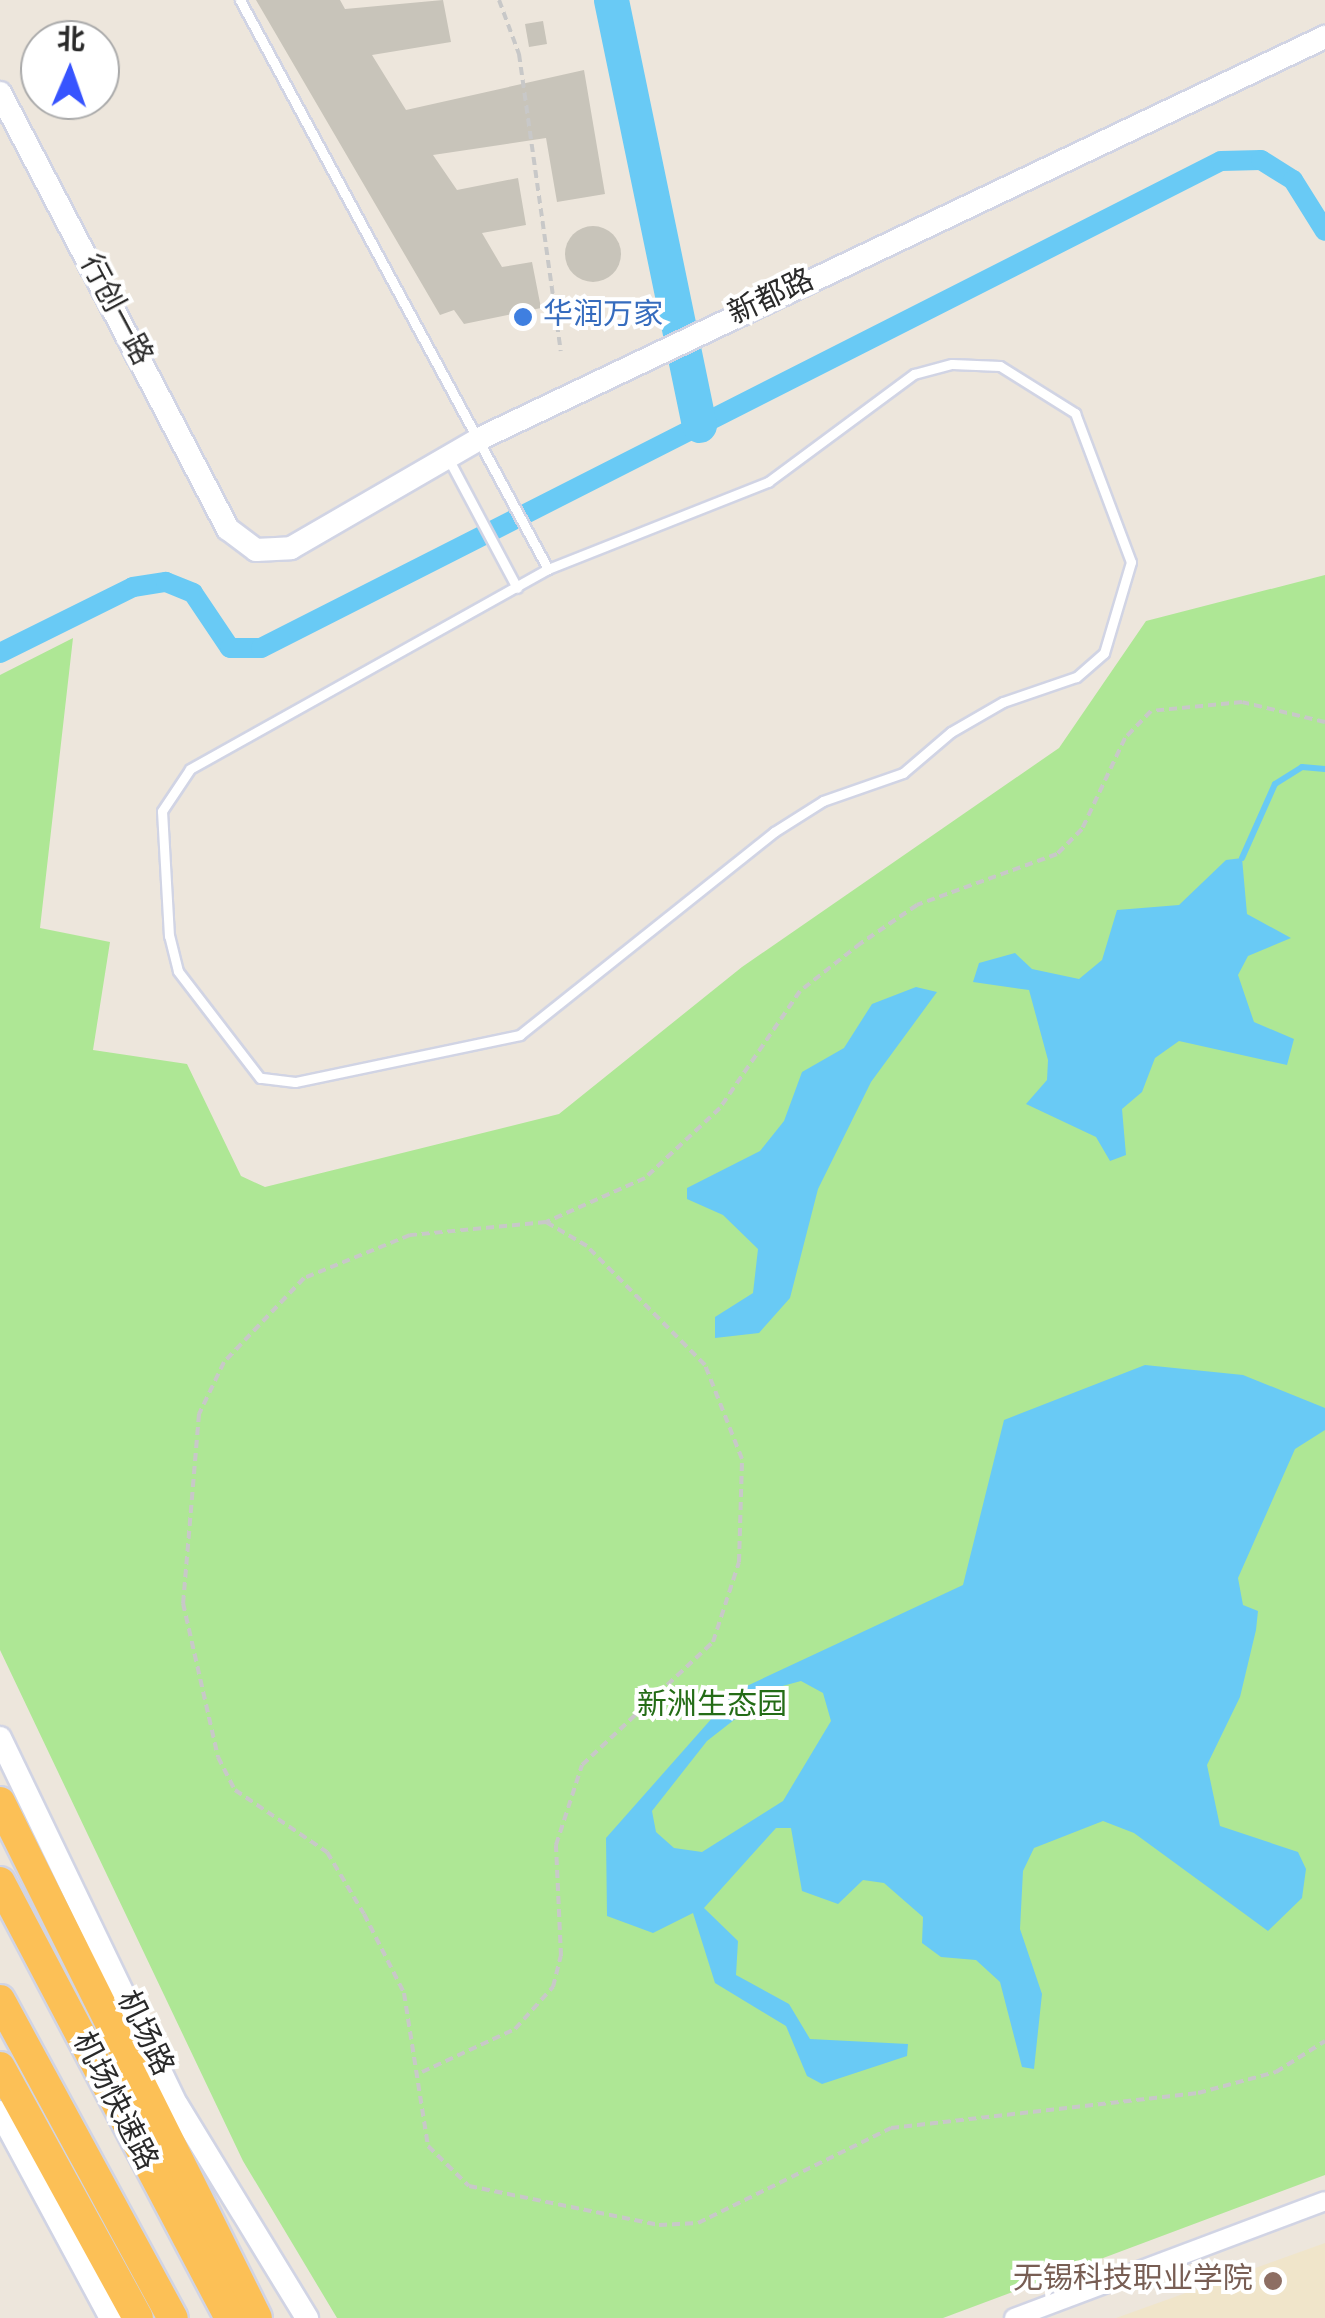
<!DOCTYPE html>
<html>
<head>
<meta charset="utf-8">
<style>
	body { margin:0 }
	#map { position:relative; width:1325px; height:2318px; overflow:hidden; background:#ede6dc; font-family:Overpass,"Noto Sans SC",sans-serif }
	div>[style] { position:absolute }
	.education>* { inset:0; background:#f0e5ca }
	.green>* { inset:0; background:#aee795 }
	.water>* { inset:0; background:#69caf5 }
	.stream>* { height:6px; margin:-3px; padding:0 3px; transform-origin:3px; border-radius:3px; background:#69caf5 }
	.canal>* { height:20px; margin:-10px; padding:0 10px; transform-origin:10px; border-radius:10px; background:#69caf5 }
	.river>* { height:35px; margin:-17.5px; padding:0 17.5px; transform-origin:17.5px; border-radius:17.5px; background:#69caf5 }
	.building>* { inset:0; background:#c8c4ba }
	.round { border-radius:50% }
	.path>* { height:4px; margin-top:-2px; transform-origin:0; background:repeating-linear-gradient(90deg,#c8c8c8 0 8px,transparent 0 13px) }
	.roads { filter:drop-shadow(2px 0 #d1d4e4) drop-shadow(-2px 0 #d1d4e4) drop-shadow(0 2px #d1d4e4) drop-shadow(0 -2px #d1d4e4) }
	.service>* { height:9px; margin:-4.5px; padding:0 4.5px; transform-origin:4.5px; border-radius:4.5px; background:#fff }
	.minor>* { height:18px; margin:-9px; padding:0 9px; transform-origin:9px; border-radius:9px; background:#fff }
	.tertiary>* { height:22px; margin:-11px; padding:0 11px; transform-origin:11px; border-radius:11px; background:#fff }
	.trunk>* { height:30px; margin:-15px; padding:0 15px; transform-origin:15px; border-radius:15px; background:#fcc056 }
	.dots>* { width:28px; height:28px; translate:-50% -50%; box-sizing:border-box; border:5px solid #fff; border-radius:50% }
	span { translate:-50% -50%; white-space:nowrap; text-align:center; line-height:1.15; -webkit-text-stroke:8px #fff; paint-order:stroke }
	.street-label { font-size:30px; color:#2a2a2a }
	.shop-label { font-size:30px; color:#366cbe }
	.left { translate:0 -50%; text-align:left }
	.park-label { font-size:30px; color:#246c16 }
	.education-label { font-size:30px; color:#785e54 }
	.right { translate:-100% -50%; text-align:right }
	.north { position:absolute; left:20px; top:20px; width:100px; height:100px; box-sizing:border-box; background:#fff; border:2px solid #aaa; border-radius:50%; rotate:2deg; font-size:28px; font-weight:700; line-height:40px; text-align:center; color:#2a2a2a }
	.north::after { content:''; display:block; margin:auto; width:35px; height:45px; background:#3754ff; clip-path:polygon(50% 0,100% 100%,50% 72%,0 100%) }
</style>
</head>
<body>
<div id="map">
	<div class="education">
		<div style="clip-path:polygon(1325px 2243px,1325px 2318px,1116px 2318px)"></div>
	</div>
	<div class="green">
		<div style="clip-path:polygon(1325px 575px,1325px 2175px,943px 2318px,337px 2318px,243px 2161px,0 1650px,0 675px,73px 638px,40px 928px,110px 942px,93px 1050px,187px 1064px,241px 1176px,265px 1187px,559px 1114px,742px 967px,1059px 748px,1146px 621px)"></div>
	</div>
	<div class="water">
		<div style="clip-path:polygon(1242px 858px,1247px 914px,1291px 938px,1248px 956px,1238px 975px,1254px 1022px,1294px 1039px,1287px 1065px,1179px 1041px,1155px 1058px,1142px 1092px,1122px 1109px,1126px 1155px,1110px 1161px,1096px 1137px,1026px 1104px,1047px 1080px,1048px 1060px,1029px 990px,973px 982px,979px 963px,1015px 953px,1032px 969px,1079px 979px,1102px 960px,1117px 910px,1179px 905px,1226px 860px)"></div>
		<div style="clip-path:polygon(916px 987px,937px 992px,871px 1082px,818px 1189px,790px 1298px,759px 1333px,715px 1338px,715px 1317px,753px 1293px,758px 1249px,723px 1215px,687px 1199px,687px 1188px,760px 1151px,784px 1121px,802px 1072px,844px 1048px,872px 1004px)"></div>
		<div style="clip-path:polygon(evenodd,1145px 1365px,1243px 1375px,1325px 1408px,1325px 1430px,1295px 1449px,1238px 1578px,1243px 1605px,1258px 1611px,1256px 1630px,1240px 1697px,1207px 1765px,1220px 1826px,1298px 1852px,1306px 1869px,1302px 1898px,1268px 1931px,1134px 1833px,1103px 1821px,1034px 1848px,1023px 1871px,1020px 1929px,1042px 1994px,1034px 2069px,1022px 2067px,1000px 1982px,976px 1960px,941px 1957px,922px 1943px,923px 1917px,884px 1883px,863px 1880px,838px 1904px,802px 1891px,791px 1828px,776px 1828px,704px 1908px,738px 1941px,736px 1975px,789px 2004px,810px 2039px,908px 2044px,907px 2056px,822px 2084px,807px 2076px,786px 2026px,715px 1983px,693px 1913px,653px 1933px,607px 1916px,606px 1838px,736px 1691px,963px 1585px,1004px 1420px,1145px 1365px,801px 1681px,823px 1693px,831px 1721px,783px 1801px,702px 1852px,674px 1848px,656px 1832px,652px 1811px,707px 1741px,775px 1688px,801px 1681px)"></div>
	</div>
	<div class="stream">
		<div style="left:1242px;top:858px;width:81px;rotate:-66deg"></div>
		<div style="left:1275px;top:784px;width:32px;rotate:-32deg"></div>
		<div style="left:1302px;top:767px;width:23px;rotate:5deg"></div>
	</div>
	<div class="canal">
		<div style="left:0;top:653px;width:148px;rotate:-26.4deg"></div>
		<div style="left:133px;top:587px;width:33px;rotate:-9deg"></div>
		<div style="left:166px;top:582px;width:29px;rotate:22deg"></div>
		<div style="left:193px;top:593px;width:66px;rotate:56.1deg"></div>
		<div style="left:230px;top:648px;width:31px"></div>
		<div style="left:261px;top:648px;width:1076px;rotate:-26.9deg"></div>
		<div style="left:1221px;top:161px;width:40px;rotate:-1.4deg"></div>
		<div style="left:1261px;top:160px;width:38px;rotate:32deg"></div>
		<div style="left:1293px;top:180px;width:60px;rotate:57.9deg"></div>
	</div>
	<div class="river">
		<div style="left:611px;top:0;width:434px;rotate:78.3deg"></div>
	</div>
	<div class="building">
		<div style="clip-path:polygon(256px 0,340px 0,345px 9px,443px 0,451px 42px,372px 55px,406px 110px,584px 70px,605px 194px,557px 202px,546px 138px,433px 155px,457px 190px,518px 178px,526px 225px,482px 233px,502px 267px,532px 262px,541px 308px,464px 324px,454px 310px,440px 315px)"></div>
		<div style="clip-path:polygon(543px 21px,547px 44px,529px 47px,525px 24px)"></div>
		<div class="round" style="left:565px;top:226px;width:56px;height:56px"></div>
	</div>
	<div class="path">
		<div style="left:499px;top:0;width:58px;rotate:69.7deg"></div>
		<div style="left:519px;top:54px;width:300px;rotate:82deg"></div>
		<div style="left:1325px;top:722px;width:85px;rotate:-166.5deg"></div>
		<div style="left:1242px;top:702px;width:91px;rotate:174.4deg"></div>
		<div style="left:1151px;top:711px;width:37px;rotate:134deg"></div>
		<div style="left:1125px;top:738px;width:101px;rotate:115.3deg"></div>
		<div style="left:1082px;top:829px;width:35px;rotate:135deg"></div>
		<div style="left:1057px;top:854px;width:149px;rotate:160deg"></div>
		<div style="left:917px;top:905px;width:68px;rotate:145.8deg"></div>
		<div style="left:861px;top:943px;width:78px;rotate:141.8deg"></div>
		<div style="left:800px;top:991px;width:142px;rotate:124.4deg"></div>
		<div style="left:720px;top:1108px;width:103px;rotate:137deg"></div>
		<div style="left:645px;top:1178px;width:108px;rotate:156deg"></div>
		<div style="left:546px;top:1222px;width:137px;rotate:174.5deg"></div>
		<div style="left:410px;top:1235px;width:114px;rotate:157.9deg"></div>
		<div style="left:304px;top:1278px;width:116px;rotate:133.6deg"></div>
		<div style="left:224px;top:1362px;width:58px;rotate:115.7deg"></div>
		<div style="left:199px;top:1414px;width:190px;rotate:94.8deg"></div>
		<div style="left:183px;top:1603px;width:158px;rotate:77.2deg"></div>
		<div style="left:218px;top:1757px;width:37px;rotate:63deg"></div>
		<div style="left:235px;top:1790px;width:111px;rotate:34deg"></div>
		<div style="left:327px;top:1852px;width:72px;rotate:59.2deg"></div>
		<div style="left:364px;top:1914px;width:89px;rotate:63.1deg"></div>
		<div style="left:404px;top:1993px;width:155px;rotate:81.1deg"></div>
		<div style="left:428px;top:2146px;width:57px;rotate:44.3deg"></div>
		<div style="left:469px;top:2186px;width:194px;rotate:11.6deg"></div>
		<div style="left:659px;top:2225px;width:39px;rotate:-3deg"></div>
		<div style="left:698px;top:2223px;width:215px;rotate:-26.2deg"></div>
		<div style="left:891px;top:2128px;width:309px;rotate:-6.5deg"></div>
		<div style="left:1198px;top:2093px;width:81px;rotate:-15.1deg"></div>
		<div style="left:1276px;top:2072px;width:58px;rotate:-32.3deg"></div>
		<div style="left:422px;top:2072px;width:102px;rotate:-24.8deg"></div>
		<div style="left:515px;top:2029px;width:57px;rotate:-47.9deg"></div>
		<div style="left:553px;top:1987px;width:32px;rotate:-76deg"></div>
		<div style="left:561px;top:1956px;width:111px;rotate:-92.6deg"></div>
		<div style="left:556px;top:1845px;width:84px;rotate:-72deg"></div>
		<div style="left:582px;top:1765px;width:180px;rotate:-43.2deg"></div>
		<div style="left:713px;top:1642px;width:84px;rotate:-72deg"></div>
		<div style="left:739px;top:1562px;width:103px;rotate:-88.3deg"></div>
		<div style="left:742px;top:1459px;width:101px;rotate:-111.5deg"></div>
		<div style="left:705px;top:1365px;width:168px;rotate:-134.8deg"></div>
		<div style="left:587px;top:1246px;width:48px;rotate:-149.7deg"></div>
	</div>
	<div class="roads">
		<div class="service">
			<div style="left:240px;top:0;width:647px;rotate:61.57deg"></div>
			<div style="left:952px;top:364px;width:48px;rotate:2.4deg"></div>
			<div style="left:1000px;top:366px;width:89px;rotate:32.1deg"></div>
			<div style="left:1075px;top:413px;width:159px;rotate:69.4deg"></div>
			<div style="left:1131px;top:562px;width:95px;rotate:106.5deg"></div>
			<div style="left:1104px;top:653px;width:37px;rotate:139deg"></div>
			<div style="left:1076px;top:677px;width:77px;rotate:161.1deg"></div>
			<div style="left:1003px;top:702px;width:60px;rotate:150deg"></div>
			<div style="left:951px;top:732px;width:63px;rotate:139.5deg"></div>
			<div style="left:903px;top:773px;width:85px;rotate:160.7deg"></div>
			<div style="left:823px;top:801px;width:58px;rotate:147.7deg"></div>
			<div style="left:774px;top:832px;width:325px;rotate:141.4deg"></div>
			<div style="left:520px;top:1035px;width:230px;rotate:168.2deg"></div>
			<div style="left:295px;top:1082px;width:35px;rotate:-173deg"></div>
			<div style="left:260px;top:1078px;width:135px;rotate:-127.5deg"></div>
			<div style="left:178px;top:971px;width:36px;rotate:-104deg"></div>
			<div style="left:169px;top:936px;width:125px;rotate:-93.2deg"></div>
			<div style="left:162px;top:811px;width:50px;rotate:-56.3deg"></div>
			<div style="left:190px;top:769px;width:410px;rotate:-29.2deg"></div>
			<div style="left:548px;top:569px;width:237px;rotate:-21.6deg"></div>
			<div style="left:768px;top:482px;width:182px;rotate:-36.5deg"></div>
			<div style="left:914px;top:374px;width:39px;rotate:-15deg"></div>
			<div style="left:448px;top:458px;width:147px;rotate:62deg"></div>
		</div>
		<div class="minor">
			<div style="left:1014px;top:2318px;width:332px;rotate:-20.6deg"></div>
		</div>
		<div class="tertiary">
			<div style="left:0;top:93px;width:492px;rotate:62.4deg"></div>
			<div style="left:228px;top:529px;width:35px;rotate:37deg"></div>
			<div style="left:256px;top:550px;width:35px;rotate:-3deg"></div>
			<div style="left:291px;top:548px;width:217px;rotate:-30.1deg"></div>
			<div style="left:479px;top:439px;width:937px;rotate:-25.42deg"></div>
			<div style="left:0;top:1738px;width:407px;rotate:64.3deg"></div>
			<div style="left:177px;top:2105px;width:250px;rotate:58.6deg"></div>
			<div style="left:0;top:2112px;width:234px;rotate:61.7deg"></div>
		</div>
		<div class="trunk">
			<div style="left:0;top:1802px;width:576px;rotate:63.52deg"></div>
			<div style="left:0;top:1882px;width:493px;rotate:62.2deg"></div>
			<div style="left:0;top:2000px;width:362px;rotate:61.5deg"></div>
			<div style="left:0;top:2067px;width:286px;rotate:61.2deg"></div>
		</div>
	</div>
	<div class="dots">
		<div style="left:523px;top:317px;background:#3f7fe0"></div>
		<div style="left:1273px;top:2281px;background:#8d6e63"></div>
	</div>
	<div class="street-label">
		<span style="left:772px;top:299px;rotate:-25deg">新都路</span>
		<span style="left:114px;top:311px;rotate:62deg">行创一路</span>
		<span style="left:143px;top:2034px;rotate:64deg">机场路</span>
		<span style="left:113px;top:2102px;rotate:63deg">机场快速路</span>
	</div>
	<div class="shop-label">
		<span class="left" style="left:543px;top:317px">华润万家</span>
	</div>
	<div class="park-label">
		<span style="left:712px;top:1707px">新洲生态园</span>
	</div>
	<div class="education-label">
		<span class="right" style="left:1253px;top:2281px">无锡科技职业学院</span>
	</div>
	<div class="north">北</div>
</div>
</body>
</html>
